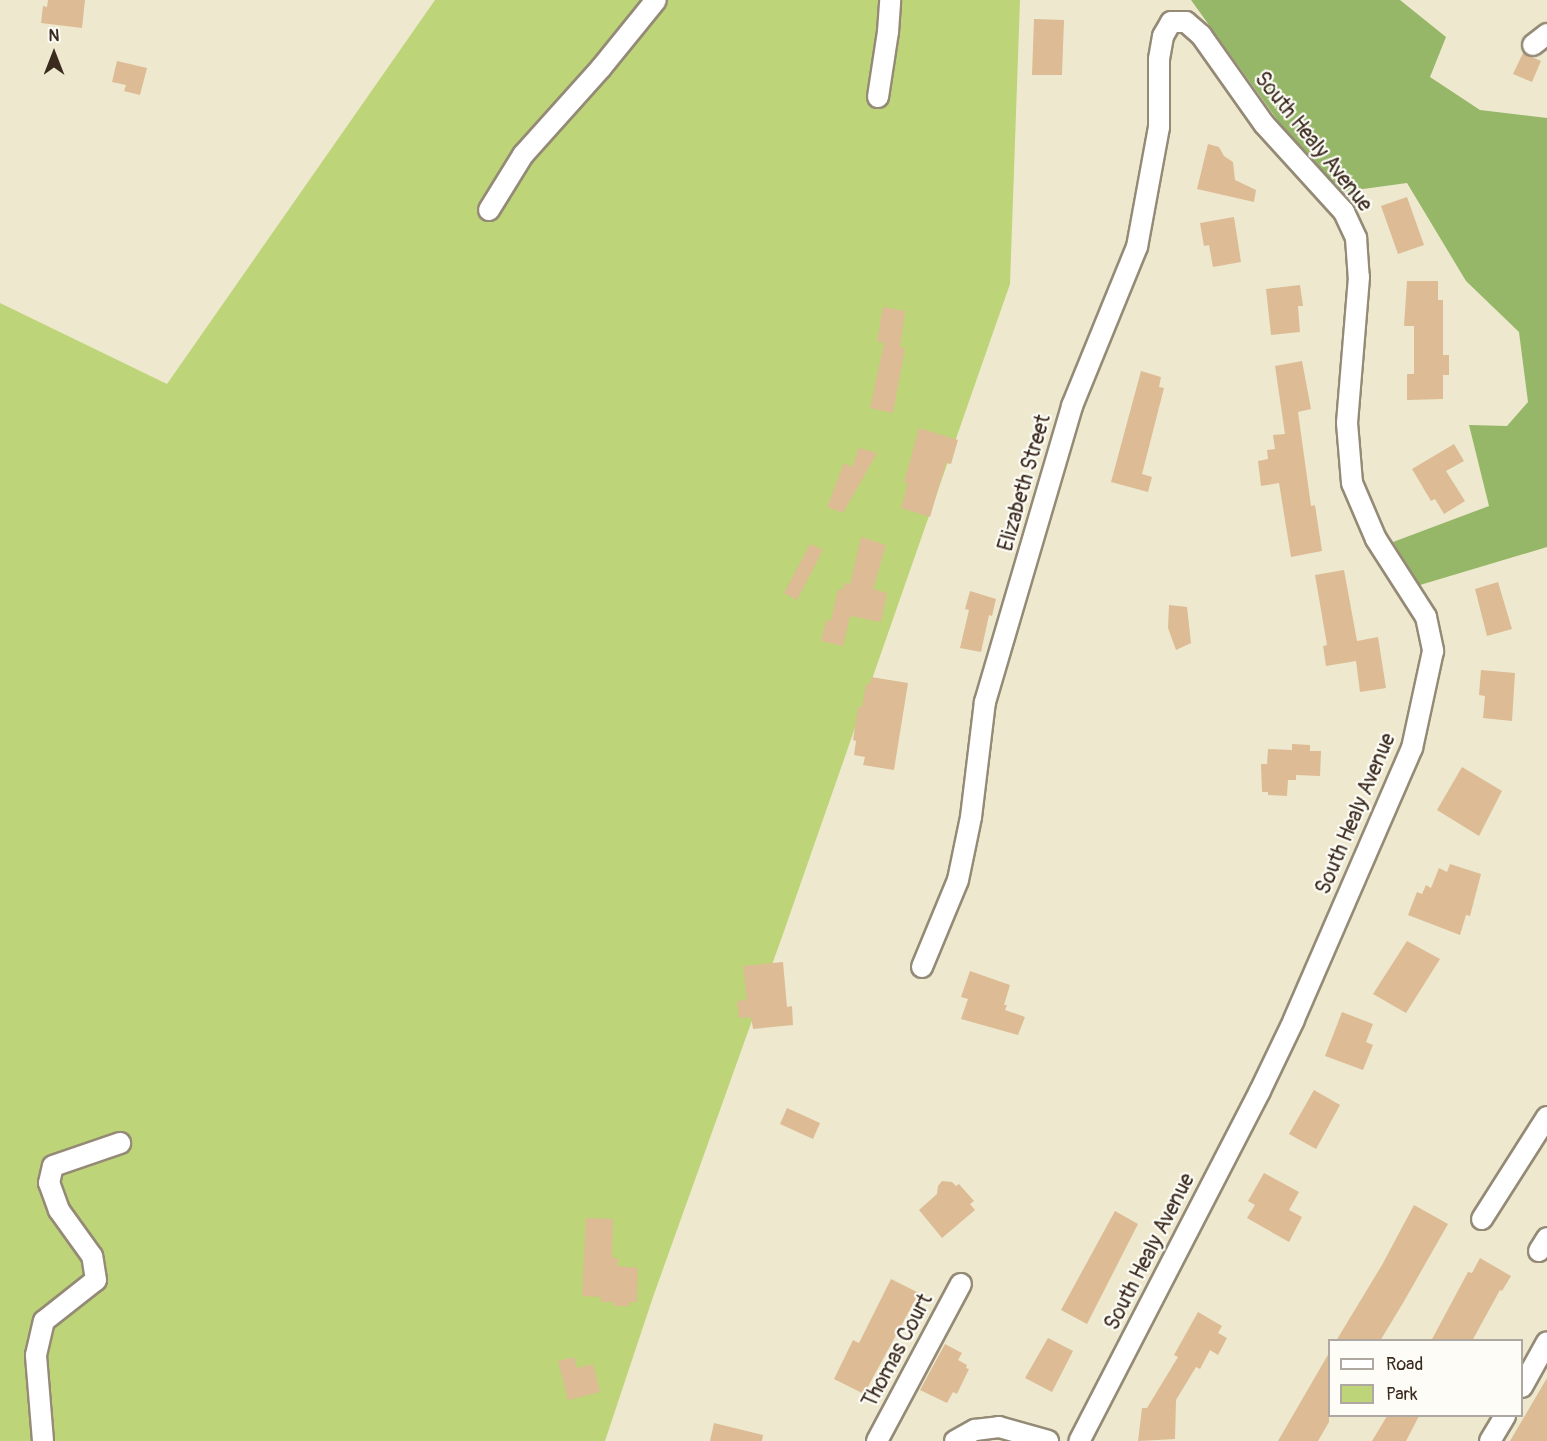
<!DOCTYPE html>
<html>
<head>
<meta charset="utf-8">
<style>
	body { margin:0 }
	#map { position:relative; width:1547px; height:1441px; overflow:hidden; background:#eee9ce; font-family:Pangolin,sans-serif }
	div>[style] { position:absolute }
	.green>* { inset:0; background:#bdd478 }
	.forest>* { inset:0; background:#96b668 }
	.building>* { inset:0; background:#dcbb95 }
	.roads { filter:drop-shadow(2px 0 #948a76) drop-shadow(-2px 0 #948a76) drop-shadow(0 2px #948a76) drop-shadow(0 -2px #948a76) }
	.minor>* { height:20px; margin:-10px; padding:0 10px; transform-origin:10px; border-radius:10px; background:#fff }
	span { translate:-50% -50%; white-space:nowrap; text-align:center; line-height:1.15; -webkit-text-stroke:4.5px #fdfcf7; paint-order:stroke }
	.street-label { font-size:21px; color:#3b2a1e }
	.legend { position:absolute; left:1328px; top:1339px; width:195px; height:78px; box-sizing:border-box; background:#fdfcf7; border:2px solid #afa8a0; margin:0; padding:8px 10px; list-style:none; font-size:18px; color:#3b2a1e }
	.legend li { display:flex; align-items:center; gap:12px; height:30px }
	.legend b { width:30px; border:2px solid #afa8a0 }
	.north { position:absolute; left:24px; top:24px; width:60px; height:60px; -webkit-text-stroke:4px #fdfcf7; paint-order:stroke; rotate:0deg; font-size:16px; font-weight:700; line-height:24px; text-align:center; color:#3b2a1e }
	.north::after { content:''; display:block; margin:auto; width:21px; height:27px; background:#3b2a1e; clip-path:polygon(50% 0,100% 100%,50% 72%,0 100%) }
</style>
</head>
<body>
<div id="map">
	<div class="green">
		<div style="clip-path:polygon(435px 0,1020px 0,1010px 284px,783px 934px,653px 1297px,605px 1441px,0 1441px,0 303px,167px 384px)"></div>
	</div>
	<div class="forest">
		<div style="clip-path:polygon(1191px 0,1400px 0,1446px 37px,1430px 77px,1480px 110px,1547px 118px,1547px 547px,1420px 585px,1393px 542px,1489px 506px,1469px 425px,1507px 426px,1528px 402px,1519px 332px,1466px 281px,1407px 183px,1341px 192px,1304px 157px)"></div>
	</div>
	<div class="building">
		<div style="clip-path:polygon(48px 0,85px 0,82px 28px,41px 23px,43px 6px,47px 7px)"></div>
		<div style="clip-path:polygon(1034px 19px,1064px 20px,1062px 75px,1032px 75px)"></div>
		<div style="clip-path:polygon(1523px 53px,1541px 61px,1532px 82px,1513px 74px)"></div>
		<div style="clip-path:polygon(117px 61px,147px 68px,140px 95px,124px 91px,126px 85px,112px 82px)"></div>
		<div style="clip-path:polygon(1208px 144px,1219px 147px,1224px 156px,1233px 162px,1235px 180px,1256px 190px,1254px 202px,1197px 189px)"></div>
		<div style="clip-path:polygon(1407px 197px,1424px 245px,1398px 254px,1381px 206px)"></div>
		<div style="clip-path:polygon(1234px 217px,1241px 262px,1213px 267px,1209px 245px,1204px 246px,1200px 223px)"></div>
		<div style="clip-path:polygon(1407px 281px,1438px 281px,1438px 300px,1443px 300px,1443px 355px,1449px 355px,1449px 375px,1443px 375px,1443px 399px,1407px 400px,1407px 374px,1414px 374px,1414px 326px,1404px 326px)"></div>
		<div style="clip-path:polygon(1300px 285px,1303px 306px,1298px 306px,1300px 332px,1271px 335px,1266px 289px)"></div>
		<div style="clip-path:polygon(883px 307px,905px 311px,900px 347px,905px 348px,893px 413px,870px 408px,884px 343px,877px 341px)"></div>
		<div style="clip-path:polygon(1302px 361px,1311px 409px,1298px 412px,1311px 506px,1315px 505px,1322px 551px,1291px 557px,1279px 483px,1261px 486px,1258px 461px,1268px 459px,1267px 450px,1275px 449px,1273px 435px,1285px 434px,1275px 366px)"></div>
		<div style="clip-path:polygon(1141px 371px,1161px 377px,1159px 387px,1164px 388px,1142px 474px,1152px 477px,1148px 492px,1111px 482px)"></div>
		<div style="clip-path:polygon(919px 428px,958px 440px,951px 464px,946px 463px,930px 517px,901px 508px,908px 483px,904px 482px)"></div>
		<div style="clip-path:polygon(1454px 444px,1464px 461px,1446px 471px,1465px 501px,1444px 514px,1435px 499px,1431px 501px,1412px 469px)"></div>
		<div style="clip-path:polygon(859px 448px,877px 453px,843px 513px,827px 507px,844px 463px,852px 467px)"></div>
		<div style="clip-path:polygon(861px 537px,886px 545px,873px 589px,887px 593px,881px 622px,850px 616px,843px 646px,821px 641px,826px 620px,831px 621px,838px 589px,843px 590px,844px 583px,850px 584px)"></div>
		<div style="clip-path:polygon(810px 544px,823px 550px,797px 600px,784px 593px)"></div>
		<div style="clip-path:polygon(1344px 570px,1357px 641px,1378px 637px,1386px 688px,1360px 692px,1356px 661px,1326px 666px,1323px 646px,1327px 645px,1315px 575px)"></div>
		<div style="clip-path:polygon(1498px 582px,1512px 629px,1487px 636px,1475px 589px)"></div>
		<div style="clip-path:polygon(970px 591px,996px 599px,992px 616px,989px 615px,981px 652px,960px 648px,969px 610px,965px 609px)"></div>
		<div style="clip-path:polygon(1169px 605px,1187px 607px,1191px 643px,1176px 650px,1168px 628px)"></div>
		<div style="clip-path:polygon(1481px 670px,1515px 673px,1512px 721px,1483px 718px,1485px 696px,1479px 695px)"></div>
		<div style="clip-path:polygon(871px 677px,908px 683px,894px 770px,863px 765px,865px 757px,854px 755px,856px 741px,853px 740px,858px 707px,862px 707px,866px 684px,870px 684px)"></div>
		<div style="clip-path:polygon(1292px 744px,1310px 745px,1310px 751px,1321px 751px,1320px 776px,1296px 775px,1296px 780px,1288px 780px,1287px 796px,1268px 795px,1268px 792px,1262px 792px,1261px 764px,1267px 764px,1268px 749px,1292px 750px)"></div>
		<div style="clip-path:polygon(1462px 767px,1502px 791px,1479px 836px,1437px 810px)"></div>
		<div style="clip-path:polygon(1450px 864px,1481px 874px,1470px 916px,1466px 915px,1460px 935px,1408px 915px,1417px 892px,1422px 894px,1426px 885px,1431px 888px,1439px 868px,1447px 872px)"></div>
		<div style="clip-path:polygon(1407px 941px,1440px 959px,1406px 1013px,1373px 994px)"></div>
		<div style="clip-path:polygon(783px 962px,787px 1007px,792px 1006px,793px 1025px,753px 1029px,751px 1017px,739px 1018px,737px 1001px,747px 1000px,743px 966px)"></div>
		<div style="clip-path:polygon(970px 971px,1010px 985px,1004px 1005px,1007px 1005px,1005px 1010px,1025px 1017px,1018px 1035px,961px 1019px,968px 999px,961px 997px)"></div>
		<div style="clip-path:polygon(1342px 1012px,1373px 1024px,1366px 1042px,1373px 1045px,1363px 1070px,1325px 1056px)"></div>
		<div style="clip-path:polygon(1314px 1090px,1340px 1105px,1316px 1149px,1289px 1134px)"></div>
		<div style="clip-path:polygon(787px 1108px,820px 1123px,813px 1139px,780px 1124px)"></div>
		<div style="clip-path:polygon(1264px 1173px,1299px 1192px,1289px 1210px,1302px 1217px,1289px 1242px,1247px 1218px,1255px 1205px,1248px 1201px)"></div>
		<div style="clip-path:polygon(942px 1181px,952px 1182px,956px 1186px,959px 1184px,974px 1201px,970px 1204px,975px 1210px,942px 1238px,919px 1210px,937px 1194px,938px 1186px)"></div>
		<div style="clip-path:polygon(1414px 1205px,1448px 1224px,1403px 1303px,1380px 1341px,1336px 1341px,1382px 1265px)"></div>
		<div style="clip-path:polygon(1115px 1211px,1138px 1224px,1087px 1324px,1061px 1310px)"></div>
		<div style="clip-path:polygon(586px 1218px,613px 1219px,612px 1258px,618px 1258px,618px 1266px,638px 1268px,637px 1302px,629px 1302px,629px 1306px,614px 1306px,614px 1302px,601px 1302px,601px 1297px,582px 1296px)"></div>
		<div style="clip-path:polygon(1480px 1258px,1511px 1276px,1502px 1291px,1500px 1290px,1472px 1341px,1431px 1341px,1468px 1272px,1472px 1273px)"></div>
		<div style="clip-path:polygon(891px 1279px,919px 1293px,864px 1394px,834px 1379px,853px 1340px,859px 1343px)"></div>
		<div style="clip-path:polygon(1198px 1312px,1222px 1326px,1218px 1333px,1227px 1338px,1218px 1355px,1210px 1350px,1200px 1369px,1196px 1367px,1176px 1400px,1175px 1439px,1138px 1441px,1142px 1408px,1147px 1408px,1178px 1357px,1174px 1355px)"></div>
		<div style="clip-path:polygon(1048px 1338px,1073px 1351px,1052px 1392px,1025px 1378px)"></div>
		<div style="clip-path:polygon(945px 1344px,962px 1353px,958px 1360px,967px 1365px,966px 1368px,969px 1369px,957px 1394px,953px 1392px,947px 1403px,920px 1390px)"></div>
		<div style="clip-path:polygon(1329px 1353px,1329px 1422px,1318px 1441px,1278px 1441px)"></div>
		<div style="clip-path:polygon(574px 1357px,577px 1368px,593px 1364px,600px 1392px,568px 1400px,558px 1361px)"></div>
		<div style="clip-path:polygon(1547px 1378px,1547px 1441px,1510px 1441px)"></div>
		<div style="clip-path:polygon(1387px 1416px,1419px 1416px,1406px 1441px,1372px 1441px)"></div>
		<div style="clip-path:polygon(714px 1423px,763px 1435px,762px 1441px,710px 1441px)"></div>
	</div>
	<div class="roads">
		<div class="minor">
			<div style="left:1533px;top:45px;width:18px;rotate:-38deg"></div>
			<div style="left:878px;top:97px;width:66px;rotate:-81.3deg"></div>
			<div style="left:888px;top:32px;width:32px;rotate:-86deg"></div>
			<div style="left:489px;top:210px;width:65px;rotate:-58.3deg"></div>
			<div style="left:523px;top:155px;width:117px;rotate:-48.1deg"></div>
			<div style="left:601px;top:68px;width:87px;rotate:-51deg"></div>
			<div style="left:922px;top:967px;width:94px;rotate:-67.5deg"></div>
			<div style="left:958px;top:880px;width:64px;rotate:-78.3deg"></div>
			<div style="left:971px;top:817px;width:116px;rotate:-83.1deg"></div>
			<div style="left:985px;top:702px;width:309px;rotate:-73.6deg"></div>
			<div style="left:1072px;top:406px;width:172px;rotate:-67.8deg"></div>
			<div style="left:1137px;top:247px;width:122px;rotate:-79.6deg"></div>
			<div style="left:1159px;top:127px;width:68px;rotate:-90deg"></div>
			<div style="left:1159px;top:59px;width:23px;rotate:-80deg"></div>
			<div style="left:1163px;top:36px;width:16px;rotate:-60deg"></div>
			<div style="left:1171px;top:22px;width:15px"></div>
			<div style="left:1186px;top:22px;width:20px;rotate:41deg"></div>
			<div style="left:1201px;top:35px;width:109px;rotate:54.7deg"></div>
			<div style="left:1264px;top:124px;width:119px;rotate:47.7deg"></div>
			<div style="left:1344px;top:212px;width:29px;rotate:65deg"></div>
			<div style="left:1356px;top:238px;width:39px;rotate:86deg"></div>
			<div style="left:1359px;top:277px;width:146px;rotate:94.7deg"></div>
			<div style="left:1347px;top:423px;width:60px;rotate:85.2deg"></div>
			<div style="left:1352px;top:483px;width:61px;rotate:66.8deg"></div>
			<div style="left:1376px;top:539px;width:93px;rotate:57.3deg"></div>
			<div style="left:1426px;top:617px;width:35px;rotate:78deg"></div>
			<div style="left:1433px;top:651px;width:99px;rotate:102.2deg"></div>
			<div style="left:1412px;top:748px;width:296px;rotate:113.5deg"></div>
			<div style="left:1294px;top:1020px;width:79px;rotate:115.6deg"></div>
			<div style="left:1260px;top:1091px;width:394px;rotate:117.3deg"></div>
			<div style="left:1482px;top:1219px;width:121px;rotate:-57.5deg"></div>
			<div style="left:1539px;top:1251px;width:15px;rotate:-58deg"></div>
			<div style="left:1522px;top:1387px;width:51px;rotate:-60.9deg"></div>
			<div style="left:43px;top:1441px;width:86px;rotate:-94.7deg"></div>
			<div style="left:36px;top:1355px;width:35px;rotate:-77deg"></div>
			<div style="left:44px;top:1321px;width:66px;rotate:-38.3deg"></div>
			<div style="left:96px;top:1280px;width:24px;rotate:-99deg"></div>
			<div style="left:92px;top:1256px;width:57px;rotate:-125.7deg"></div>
			<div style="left:59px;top:1210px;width:29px;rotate:-110deg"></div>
			<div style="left:49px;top:1183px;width:17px;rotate:-77deg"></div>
			<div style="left:53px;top:1166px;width:71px;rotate:-18.9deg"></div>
			<div style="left:877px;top:1441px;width:178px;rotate:-61.9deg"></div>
			<div style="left:955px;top:1441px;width:23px;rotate:-29deg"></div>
			<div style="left:975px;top:1430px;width:24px;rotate:-7deg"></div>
			<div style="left:999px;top:1427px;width:51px;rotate:15.9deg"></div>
			<div style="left:1490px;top:1441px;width:29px;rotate:-59deg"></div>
		</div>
	</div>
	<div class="street-label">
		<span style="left:1313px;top:142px;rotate:51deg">South Healy Avenue</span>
		<span style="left:1025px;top:483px;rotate:-74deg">Elizabeth Street</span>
		<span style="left:1356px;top:814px;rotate:-67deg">South Healy Avenue</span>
		<span style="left:1150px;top:1252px;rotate:-63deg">South Healy Avenue</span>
		<span style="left:898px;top:1351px;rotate:-62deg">Thomas Court</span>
	</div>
	<ul class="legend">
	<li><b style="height:8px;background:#fff"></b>Road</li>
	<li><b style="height:16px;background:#bdd478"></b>Park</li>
	</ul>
	<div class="north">N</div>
</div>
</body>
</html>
